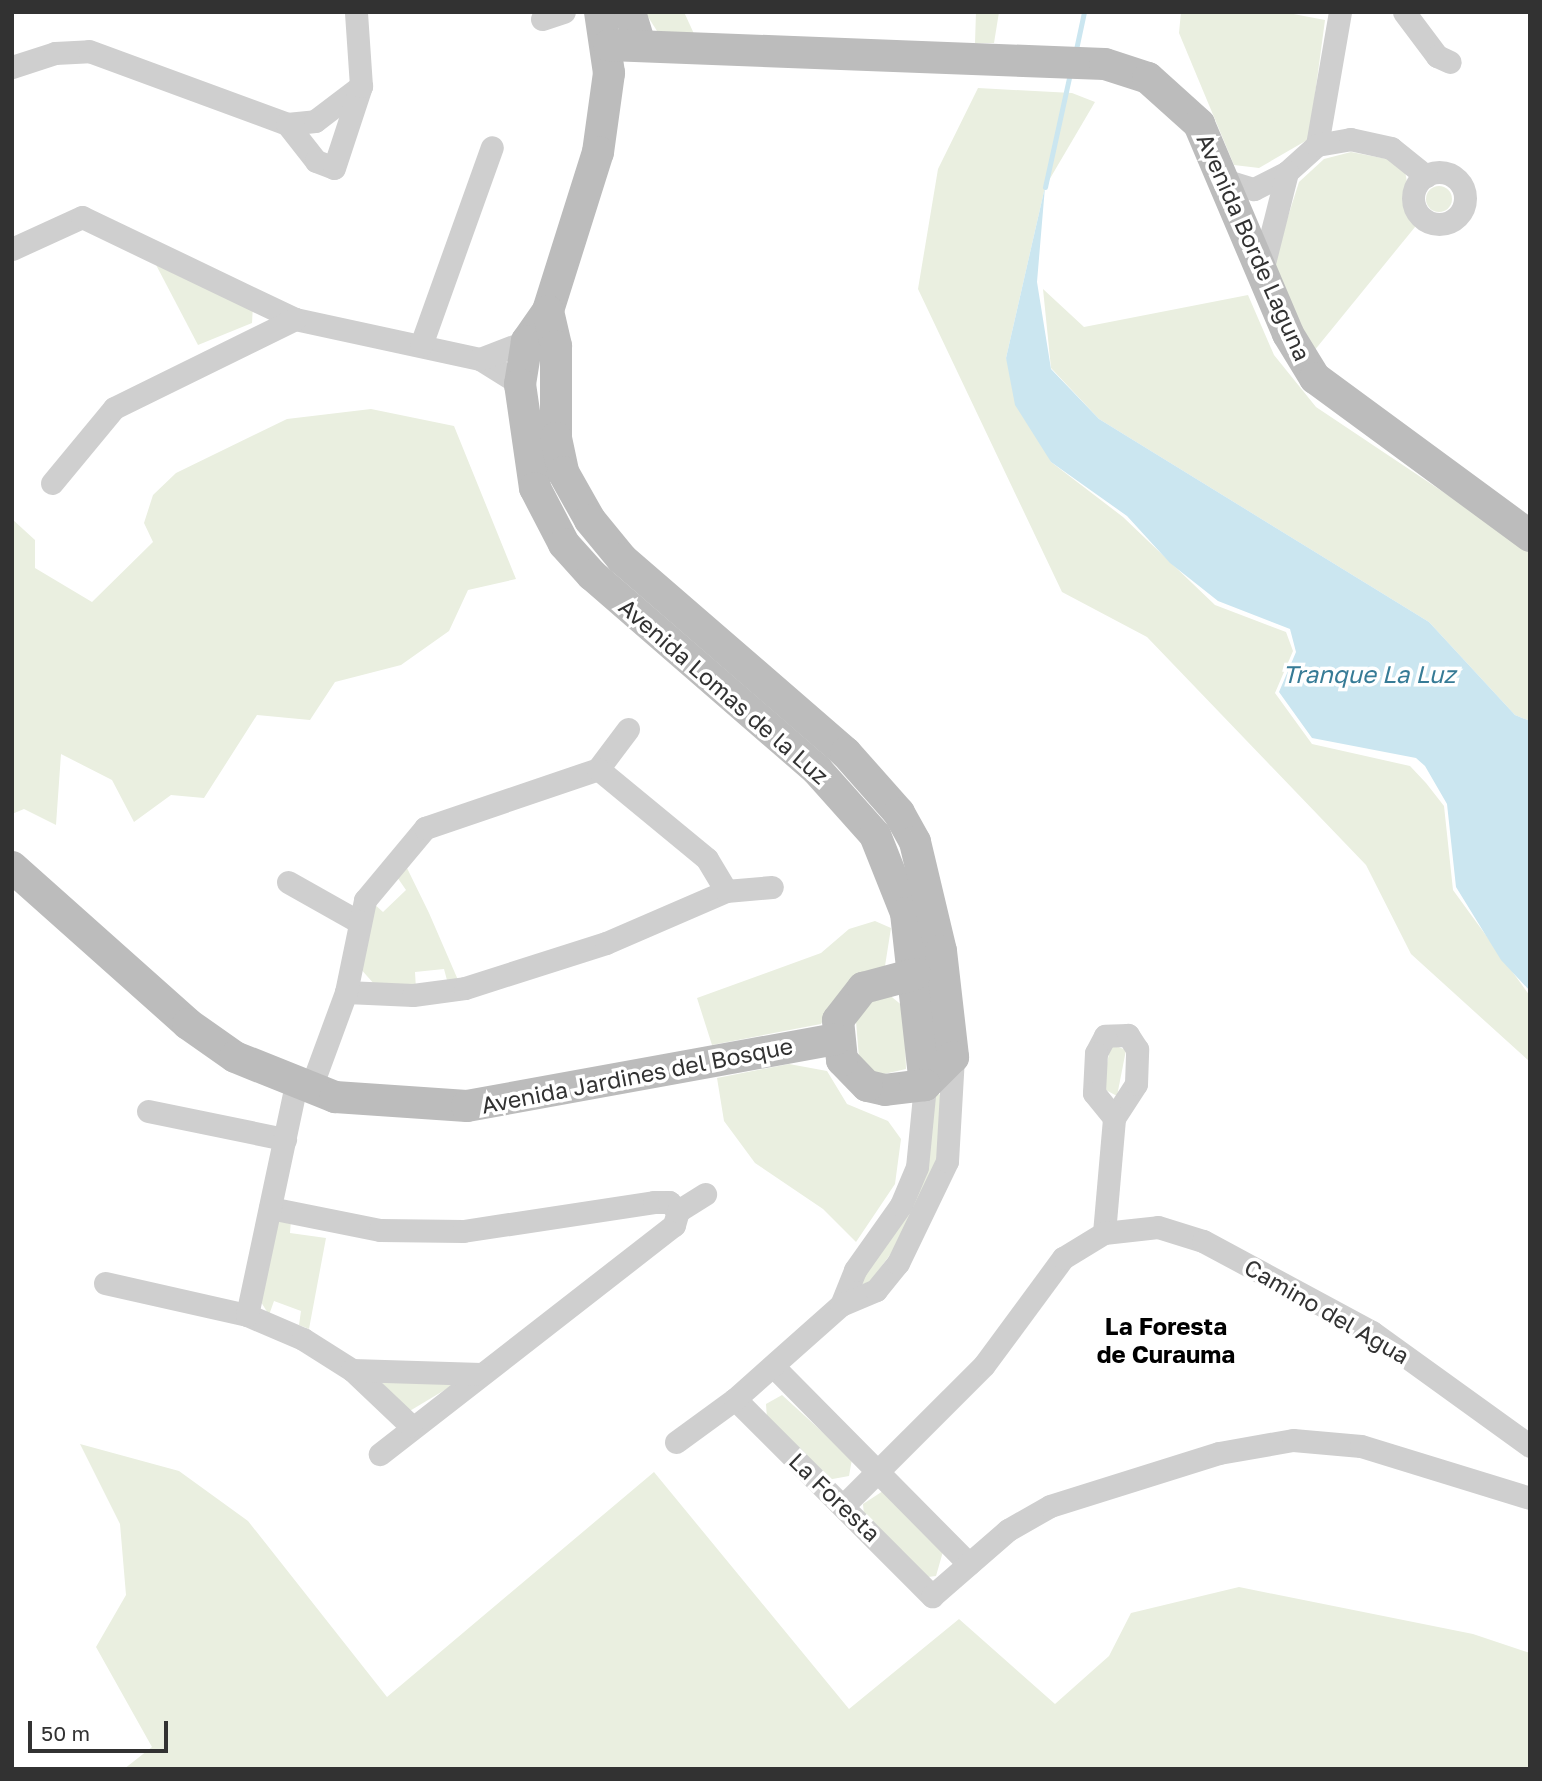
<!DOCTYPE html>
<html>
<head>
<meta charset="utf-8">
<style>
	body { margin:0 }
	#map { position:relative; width:1542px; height:1781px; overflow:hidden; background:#fff; font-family:"Golos Text",sans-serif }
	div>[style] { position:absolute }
	.green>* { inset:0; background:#eaefe0 }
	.round { border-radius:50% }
	.water>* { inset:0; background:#cbe6f0 }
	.stream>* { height:5px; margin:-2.5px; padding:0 2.5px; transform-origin:2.5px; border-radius:2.5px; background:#cbe6f0 }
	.street>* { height:23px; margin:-11.5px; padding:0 11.5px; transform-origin:11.5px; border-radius:11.5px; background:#cfcfcf }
	.street>.ring { margin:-11.5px; padding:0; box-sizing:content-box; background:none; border:23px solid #cfcfcf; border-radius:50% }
	.secondary>* { height:32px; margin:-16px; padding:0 16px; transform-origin:16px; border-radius:16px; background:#bcbcbc }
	span { translate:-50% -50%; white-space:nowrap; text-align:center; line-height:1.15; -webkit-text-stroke:7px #fff; paint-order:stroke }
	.street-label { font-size:23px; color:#323232 }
	.water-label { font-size:24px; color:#367b96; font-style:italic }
	.neighbourhood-label { font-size:24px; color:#000; font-weight:700 }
	.frame { position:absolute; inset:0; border:14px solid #323232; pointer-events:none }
	.scale { position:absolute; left:28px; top:1721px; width:140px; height:32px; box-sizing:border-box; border:4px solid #323232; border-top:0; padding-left:9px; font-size:21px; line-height:24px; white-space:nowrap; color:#323232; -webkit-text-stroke:5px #fff; paint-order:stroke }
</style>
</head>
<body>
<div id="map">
	<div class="green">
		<div style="clip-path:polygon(645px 12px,684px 12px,695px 36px,657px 31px)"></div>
		<div style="clip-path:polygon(976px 12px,999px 12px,994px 43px,975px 43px)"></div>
		<div style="clip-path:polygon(1181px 12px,1283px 12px,1325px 20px,1309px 139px,1259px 168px,1234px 165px,1179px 33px)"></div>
		<div style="clip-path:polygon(978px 88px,1072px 93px,1095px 102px,1045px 187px,1006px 358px,1051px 462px,1123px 517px,1215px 605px,1286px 632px,1293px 651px,1275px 693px,1312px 744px,1410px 766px,1426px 783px,1444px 806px,1453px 890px,1530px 996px,1530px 1062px,1411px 954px,1366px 865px,1147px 637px,1062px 592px,918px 289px,938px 169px)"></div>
		<div style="clip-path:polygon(1351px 152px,1392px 160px,1405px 171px,1415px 227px,1314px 351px,1272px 267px,1299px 182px,1324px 159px)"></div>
		<div class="round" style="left:1426px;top:186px;width:26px;height:26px"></div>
		<div style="clip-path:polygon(154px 261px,253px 305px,252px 323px,198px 345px)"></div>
		<div style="clip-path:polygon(1043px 289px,1084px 327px,1248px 295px,1274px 355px,1316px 407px,1530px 550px,1530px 721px,1515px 715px,1429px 622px,1099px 419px,1051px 368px)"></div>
		<div style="clip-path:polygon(371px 409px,454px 426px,516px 579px,468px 590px,449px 631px,401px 665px,335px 682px,310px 720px,257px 715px,204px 798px,171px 795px,134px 822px,112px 780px,61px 754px,56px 825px,24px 809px,12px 814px,12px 519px,35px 540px,35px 568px,92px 602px,153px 542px,144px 523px,153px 495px,176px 473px,287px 419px)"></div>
		<div style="clip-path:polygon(406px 866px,429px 913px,458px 980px,448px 984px,444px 969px,415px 972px,416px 989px,375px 985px,359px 967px,373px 903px,383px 912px,406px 890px,397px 877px)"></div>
		<div style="clip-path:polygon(875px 921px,891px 928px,885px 966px,830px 1008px,821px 1024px,712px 1045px,697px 998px,821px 953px,849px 929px)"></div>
		<div style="clip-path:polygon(887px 993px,904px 1007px,906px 1069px,875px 1076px,859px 1058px,856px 1021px,867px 1001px)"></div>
		<div style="clip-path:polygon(1111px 1044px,1126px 1050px,1117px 1096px,1102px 1088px)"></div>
		<div style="clip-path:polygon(789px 1064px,827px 1071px,847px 1104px,888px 1121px,901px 1139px,895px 1184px,856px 1242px,823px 1209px,755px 1163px,724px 1121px,717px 1078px)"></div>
		<div style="clip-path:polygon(933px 1088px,941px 1096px,945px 1137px,910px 1228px,869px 1283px,858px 1285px,929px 1146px)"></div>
		<div style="clip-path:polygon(283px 1216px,291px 1220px,290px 1233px,326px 1238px,309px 1329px,299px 1325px,301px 1311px,274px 1301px,269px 1315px,261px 1302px,275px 1222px)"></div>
		<div style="clip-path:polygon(377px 1377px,458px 1382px,408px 1412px)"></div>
		<div style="clip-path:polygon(782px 1395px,852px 1459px,849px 1476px,827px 1480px,767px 1419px,766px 1404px)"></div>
		<div style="clip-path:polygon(80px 1444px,179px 1471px,248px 1521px,387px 1697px,654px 1472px,849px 1709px,959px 1619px,1055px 1704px,1109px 1656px,1131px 1613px,1239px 1587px,1473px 1634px,1530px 1653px,1530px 1769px,124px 1769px,152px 1747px,96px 1647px,126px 1595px,120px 1524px)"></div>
		<div style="clip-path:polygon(883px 1491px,944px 1548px,936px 1576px,928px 1577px,864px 1515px,863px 1504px)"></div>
	</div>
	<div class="water">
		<div style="clip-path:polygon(1045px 187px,1037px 282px,1051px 369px,1099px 419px,1429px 622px,1515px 715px,1530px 721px,1530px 991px,1501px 960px,1456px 887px,1447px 804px,1425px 766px,1416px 758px,1312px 738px,1279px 692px,1296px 652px,1290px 629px,1218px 601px,1170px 563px,1127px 516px,1051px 462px,1015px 405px,1006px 358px)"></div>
	</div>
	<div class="stream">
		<div style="left:1075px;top:54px;width:43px;rotate:-77.9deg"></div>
		<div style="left:1045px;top:187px;width:117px;rotate:-77.6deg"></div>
	</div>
	<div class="street">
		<div style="left:1404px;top:12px;width:55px;rotate:53.1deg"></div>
		<div style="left:1437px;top:56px;width:14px;rotate:25deg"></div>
		<div style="left:542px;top:19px;width:23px;rotate:-18deg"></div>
		<div style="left:12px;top:67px;width:45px;rotate:-18deg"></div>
		<div style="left:55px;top:53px;width:34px;rotate:-3deg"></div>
		<div style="left:89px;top:51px;width:211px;rotate:20.2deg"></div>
		<div style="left:287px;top:124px;width:28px;rotate:-6deg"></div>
		<div style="left:315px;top:121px;width:58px;rotate:-37.3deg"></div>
		<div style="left:287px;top:124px;width:47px;rotate:51.9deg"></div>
		<div style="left:316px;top:161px;width:19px;rotate:21deg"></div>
		<div style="left:334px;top:168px;width:86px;rotate:-71.8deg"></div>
		<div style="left:361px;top:86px;width:74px;rotate:-93.9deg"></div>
		<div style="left:1317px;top:145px;width:135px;rotate:-80.2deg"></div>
		<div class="ring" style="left:1413px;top:172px;width:29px;height:29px"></div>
		<div style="left:1227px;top:181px;width:28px;rotate:17deg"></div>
		<div style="left:1254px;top:189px;width:37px;rotate:-27deg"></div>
		<div style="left:1287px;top:172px;width:40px;rotate:-42deg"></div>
		<div style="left:1317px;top:145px;width:34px;rotate:-10deg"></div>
		<div style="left:1350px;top:139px;width:42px;rotate:12.4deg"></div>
		<div style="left:1391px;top:148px;width:45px;rotate:38.7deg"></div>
		<div style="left:12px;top:249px;width:77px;rotate:-24.6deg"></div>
		<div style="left:82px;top:217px;width:236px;rotate:25.6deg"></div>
		<div style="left:295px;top:319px;width:189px;rotate:12.2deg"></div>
		<div style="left:480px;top:359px;width:47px;rotate:32deg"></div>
		<div style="left:1262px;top:271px;width:102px;rotate:-75.8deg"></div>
		<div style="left:421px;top:345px;width:210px;rotate:-70.3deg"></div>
		<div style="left:480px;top:359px;width:50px;rotate:-21deg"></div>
		<div style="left:52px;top:483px;width:97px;rotate:-50.4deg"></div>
		<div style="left:114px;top:408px;width:202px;rotate:-26.2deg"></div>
		<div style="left:598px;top:769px;width:50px;rotate:-53.1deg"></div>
		<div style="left:288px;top:882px;width:81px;rotate:29.4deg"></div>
		<div style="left:346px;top:992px;width:67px;rotate:2.6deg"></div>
		<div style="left:413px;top:995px;width:52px;rotate:-7.7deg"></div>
		<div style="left:465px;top:988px;width:148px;rotate:-17.7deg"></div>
		<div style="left:606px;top:943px;width:131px;rotate:-23.4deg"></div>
		<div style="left:726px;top:891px;width:46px;rotate:-5deg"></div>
		<div style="left:310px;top:1090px;width:104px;rotate:-69.8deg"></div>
		<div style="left:346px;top:992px;width:94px;rotate:-78.3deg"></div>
		<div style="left:365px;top:900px;width:94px;rotate:-50.2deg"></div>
		<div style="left:425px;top:828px;width:183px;rotate:-18.8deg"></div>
		<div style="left:598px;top:769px;width:141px;rotate:39.5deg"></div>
		<div style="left:707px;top:859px;width:37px;rotate:59deg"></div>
		<div style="left:148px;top:1111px;width:140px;rotate:11.6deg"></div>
		<div style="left:270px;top:1208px;width:112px;rotate:11.3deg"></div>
		<div style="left:380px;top:1230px;width:83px;rotate:0.7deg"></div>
		<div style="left:463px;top:1231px;width:193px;rotate:-8.6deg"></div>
		<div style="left:654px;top:1202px;width:15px"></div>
		<div style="left:669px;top:1202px;width:13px;rotate:45deg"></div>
		<div style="left:678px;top:1211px;width:15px;rotate:106deg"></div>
		<div style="left:674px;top:1225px;width:373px;rotate:142.1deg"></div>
		<div style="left:678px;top:1211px;width:32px;rotate:-32deg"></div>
		<div style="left:1104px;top:1233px;width:115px;rotate:-85deg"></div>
		<div style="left:1114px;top:1118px;width:40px;rotate:-57.1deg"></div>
		<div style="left:1136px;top:1084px;width:35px;rotate:-88deg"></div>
		<div style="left:1137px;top:1049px;width:17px;rotate:-123deg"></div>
		<div style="left:1128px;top:1035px;width:23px;rotate:178deg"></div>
		<div style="left:1105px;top:1036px;width:19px;rotate:118deg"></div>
		<div style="left:1096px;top:1053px;width:40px;rotate:92.9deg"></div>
		<div style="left:1094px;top:1093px;width:32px;rotate:51deg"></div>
		<div style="left:105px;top:1283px;width:146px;rotate:12.7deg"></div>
		<div style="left:247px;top:1315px;width:61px;rotate:23.2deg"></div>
		<div style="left:303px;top:1339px;width:58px;rotate:32.3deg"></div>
		<div style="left:352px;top:1370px;width:81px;rotate:43.5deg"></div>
		<div style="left:841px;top:1305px;width:38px;rotate:-68deg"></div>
		<div style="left:855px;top:1270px;width:80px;rotate:-54.7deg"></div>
		<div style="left:901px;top:1205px;width:41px;rotate:-67.2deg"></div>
		<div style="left:917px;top:1167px;width:82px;rotate:-84.4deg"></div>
		<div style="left:247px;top:1315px;width:235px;rotate:-78deg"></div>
		<div style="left:774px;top:1367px;width:277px;rotate:45.3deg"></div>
		<div style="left:352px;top:1370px;width:129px;rotate:1.8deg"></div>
		<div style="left:735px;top:1399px;width:279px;rotate:45deg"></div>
		<div style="left:932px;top:1596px;width:101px;rotate:-41deg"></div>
		<div style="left:1008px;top:1530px;width:48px;rotate:-29.7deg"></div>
		<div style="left:1050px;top:1506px;width:177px;rotate:-17.4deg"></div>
		<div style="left:1219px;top:1453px;width:75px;rotate:-10deg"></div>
		<div style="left:1293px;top:1440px;width:68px;rotate:5deg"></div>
		<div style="left:1361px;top:1446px;width:177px;rotate:17.1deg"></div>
		<div style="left:676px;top:1442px;width:73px;rotate:-36.1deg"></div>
		<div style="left:735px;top:1399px;width:142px;rotate:-41.6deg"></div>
		<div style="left:841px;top:1305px;width:38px;rotate:-23deg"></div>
		<div style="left:876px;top:1290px;width:35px;rotate:-51deg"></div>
		<div style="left:898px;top:1263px;width:113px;rotate:-64.3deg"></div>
		<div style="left:947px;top:1161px;width:104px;rotate:-86.7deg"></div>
		<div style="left:843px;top:1506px;width:199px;rotate:-45deg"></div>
		<div style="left:984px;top:1365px;width:133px;rotate:-53.6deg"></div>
		<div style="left:1063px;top:1258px;width:48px;rotate:-31.4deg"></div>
		<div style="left:1104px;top:1233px;width:54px;rotate:-6.3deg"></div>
		<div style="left:1158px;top:1227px;width:47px;rotate:17.3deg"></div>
		<div style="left:1203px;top:1241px;width:192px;rotate:28.3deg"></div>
		<div style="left:1372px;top:1332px;width:195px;rotate:35.8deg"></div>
	</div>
	<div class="secondary">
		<div style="left:600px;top:12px;width:62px;rotate:81.6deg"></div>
		<div style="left:609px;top:73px;width:80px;rotate:97.9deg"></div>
		<div style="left:598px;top:152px;width:167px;rotate:107.5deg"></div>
		<div style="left:548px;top:311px;width:37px;rotate:125deg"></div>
		<div style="left:527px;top:341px;width:44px;rotate:99.2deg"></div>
		<div style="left:520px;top:384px;width:105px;rotate:81.8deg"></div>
		<div style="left:535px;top:488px;width:63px;rotate:62.6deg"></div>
		<div style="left:564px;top:544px;width:42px;rotate:47.9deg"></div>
		<div style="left:592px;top:575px;width:298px;rotate:40.9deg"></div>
		<div style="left:817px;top:770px;width:87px;rotate:48.3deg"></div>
		<div style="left:875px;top:835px;width:84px;rotate:68.3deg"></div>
		<div style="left:906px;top:913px;width:173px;rotate:83.7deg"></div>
		<div style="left:630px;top:12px;width:31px;rotate:73deg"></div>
		<div style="left:609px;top:45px;width:496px;rotate:2.2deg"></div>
		<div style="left:1105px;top:64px;width:45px;rotate:18deg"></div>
		<div style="left:1148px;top:78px;width:69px;rotate:42deg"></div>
		<div style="left:1199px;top:124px;width:228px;rotate:67deg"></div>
		<div style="left:1288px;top:334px;width:52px;rotate:58.5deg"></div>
		<div style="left:1315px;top:378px;width:267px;rotate:36.3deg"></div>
		<div style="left:548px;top:311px;width:36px;rotate:77deg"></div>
		<div style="left:556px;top:346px;width:92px;rotate:90deg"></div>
		<div style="left:556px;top:438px;width:35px;rotate:78deg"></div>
		<div style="left:563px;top:472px;width:55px;rotate:60.6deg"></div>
		<div style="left:590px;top:520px;width:50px;rotate:50.6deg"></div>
		<div style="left:622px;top:559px;width:296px;rotate:40.9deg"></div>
		<div style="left:846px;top:753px;width:80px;rotate:48.5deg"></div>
		<div style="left:899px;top:813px;width:33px;rotate:61deg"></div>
		<div style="left:915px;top:842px;width:112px;rotate:76.6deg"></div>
		<div style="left:941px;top:951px;width:107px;rotate:83.5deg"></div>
		<div style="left:953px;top:1057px;width:40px;rotate:135deg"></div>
		<div style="left:925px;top:1085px;width:40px;rotate:172.9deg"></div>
		<div style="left:885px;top:1090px;width:18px;rotate:-167deg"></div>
		<div style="left:867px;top:1086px;width:36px;rotate:-134deg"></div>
		<div style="left:842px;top:1060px;width:40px;rotate:-95.7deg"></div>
		<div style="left:838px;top:1020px;width:41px;rotate:-52deg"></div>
		<div style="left:863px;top:988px;width:54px;rotate:-15.1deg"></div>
		<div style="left:12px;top:867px;width:236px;rotate:41.7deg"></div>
		<div style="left:188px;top:1024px;width:57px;rotate:35.1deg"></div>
		<div style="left:235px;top:1057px;width:108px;rotate:21.8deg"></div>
		<div style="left:335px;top:1097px;width:132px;rotate:3.9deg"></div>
		<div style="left:467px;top:1106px;width:375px;rotate:-10.3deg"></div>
	</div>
	<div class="street-label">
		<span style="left:1254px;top:247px;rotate:66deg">Avenida Borde Laguna</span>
		<span style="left:724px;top:691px;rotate:41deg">Avenida Lomas de la Luz</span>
		<span style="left:637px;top:1075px;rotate:-11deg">Avenida Jardines del Bosque</span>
		<span style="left:1327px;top:1311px;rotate:30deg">Camino del Agua</span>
		<span style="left:835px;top:1497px;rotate:44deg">La Foresta</span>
	</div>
	<div class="water-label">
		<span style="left:1369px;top:674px">Tranque La Luz</span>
	</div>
	<div class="neighbourhood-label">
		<span style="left:1166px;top:1340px">La Foresta<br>de Curauma</span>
	</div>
	<div class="frame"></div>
	<div class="scale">50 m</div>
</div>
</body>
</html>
